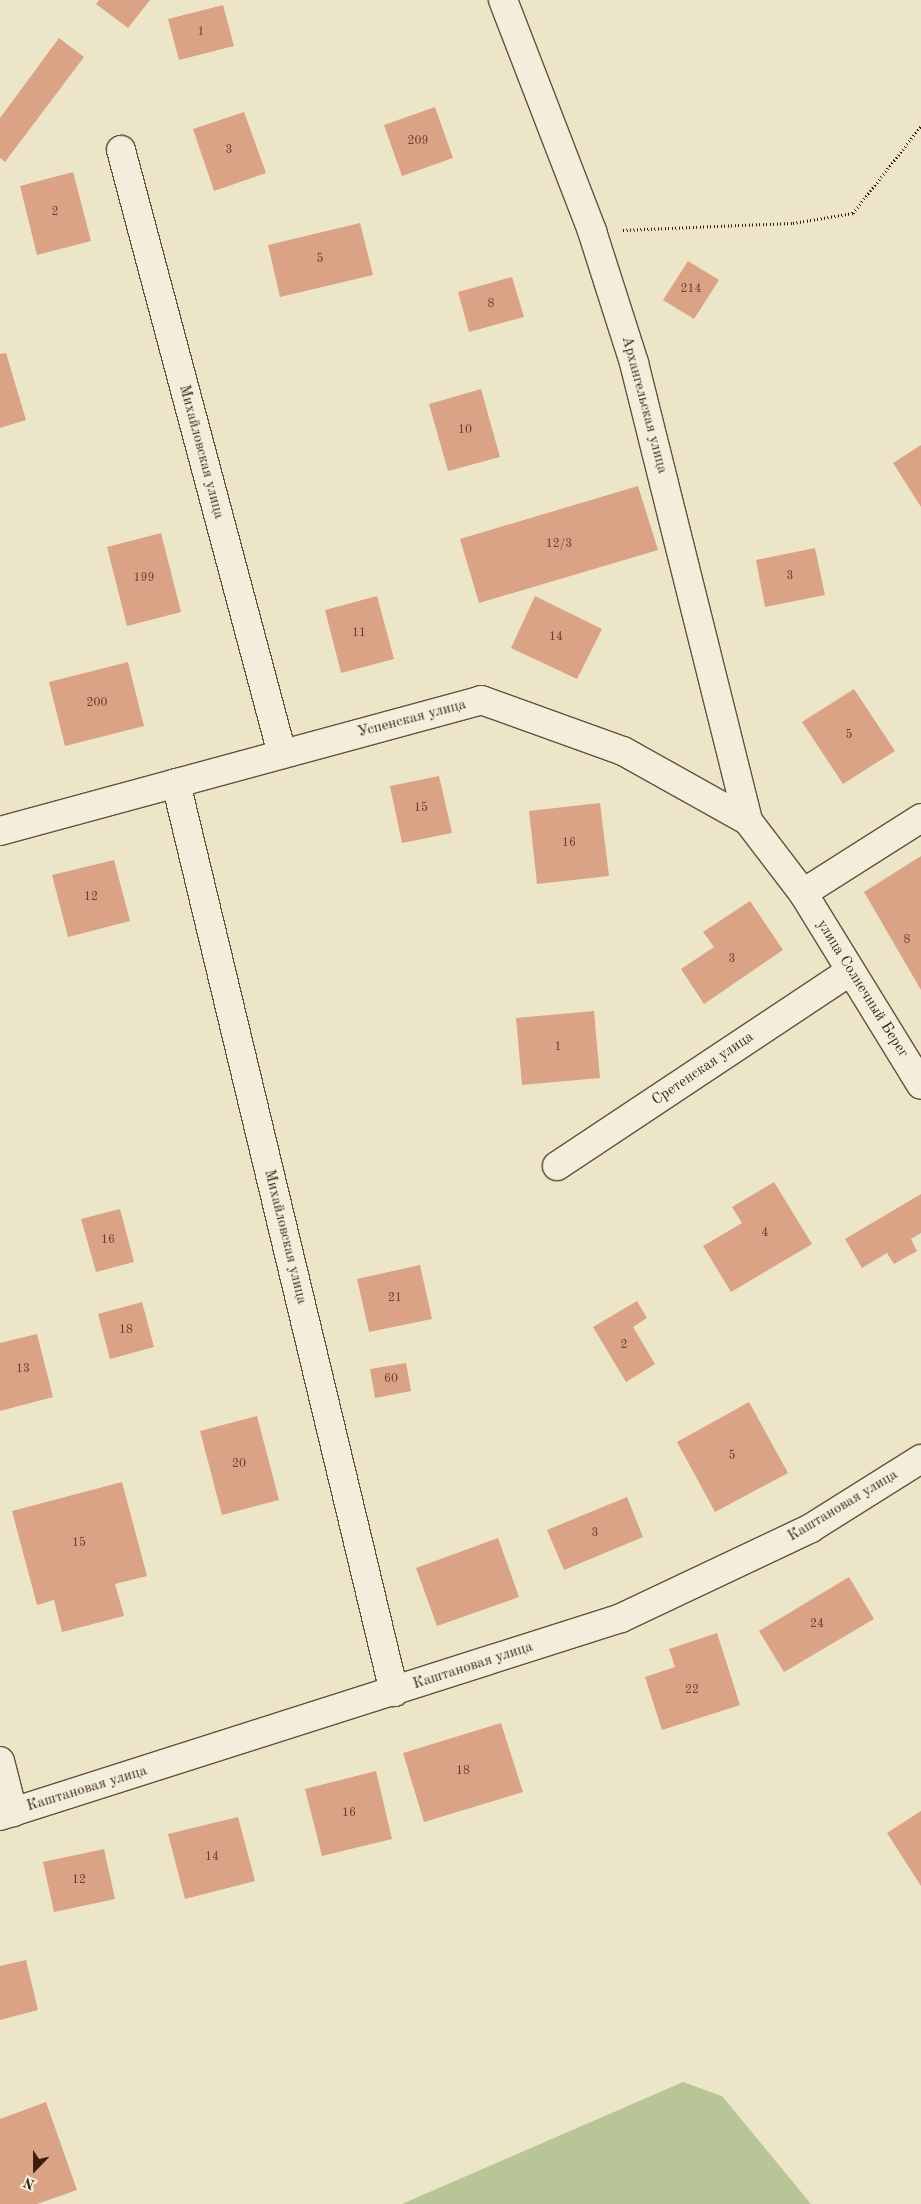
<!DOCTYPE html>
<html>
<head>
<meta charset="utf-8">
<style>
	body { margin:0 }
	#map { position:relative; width:921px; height:2204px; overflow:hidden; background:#ede5c8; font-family:"Old Standard TT",serif }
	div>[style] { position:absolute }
	.green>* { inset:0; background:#b8c596 }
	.building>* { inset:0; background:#dba385 }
	.path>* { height:3px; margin-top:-1.5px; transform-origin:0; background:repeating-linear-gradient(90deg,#391e0e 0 1px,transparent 0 3.5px) }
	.roads { filter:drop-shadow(1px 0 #66503c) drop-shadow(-1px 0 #66503c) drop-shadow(0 1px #66503c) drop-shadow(0 -1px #66503c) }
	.minor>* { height:28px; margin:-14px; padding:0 14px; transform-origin:14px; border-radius:14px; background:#f3eedb }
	span { translate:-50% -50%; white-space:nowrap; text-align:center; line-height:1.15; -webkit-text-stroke:4px #f3eedb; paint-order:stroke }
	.number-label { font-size:12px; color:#623f2c }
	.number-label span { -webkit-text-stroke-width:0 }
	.street-label { font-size:15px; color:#391e0e }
	.north { position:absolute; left:10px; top:2144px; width:50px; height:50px; -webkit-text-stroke:4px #f3eedb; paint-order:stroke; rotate:202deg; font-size:14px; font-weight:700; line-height:20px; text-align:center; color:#391e0e }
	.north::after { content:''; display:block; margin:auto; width:18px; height:22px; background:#391e0e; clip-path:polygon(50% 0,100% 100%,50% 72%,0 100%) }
</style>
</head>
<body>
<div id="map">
	<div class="green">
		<div style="clip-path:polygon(683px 2082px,722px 2096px,811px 2204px,402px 2204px)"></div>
	</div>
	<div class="building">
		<div style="clip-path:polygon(99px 0,150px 0,128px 28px,96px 4px)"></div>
		<div style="clip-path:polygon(223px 5px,234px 46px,179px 60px,168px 19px)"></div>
		<div style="clip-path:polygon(59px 38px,84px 57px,5px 162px,0 158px,0 118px)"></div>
		<div style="clip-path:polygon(435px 107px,453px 158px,402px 176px,384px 125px)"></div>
		<div style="clip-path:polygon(244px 112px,266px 173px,214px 191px,193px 129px)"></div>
		<div style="clip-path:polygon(73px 172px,91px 241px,37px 255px,20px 186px)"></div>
		<div style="clip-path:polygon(360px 223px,373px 275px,280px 297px,268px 245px)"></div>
		<div style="clip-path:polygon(688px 261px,719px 280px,694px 319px,663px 300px)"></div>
		<div style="clip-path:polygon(512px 277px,524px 317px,469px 332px,458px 292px)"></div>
		<div style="clip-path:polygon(6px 353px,26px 420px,0 428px,0 354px)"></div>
		<div style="clip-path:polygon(481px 389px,500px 457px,448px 471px,429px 404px)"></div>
		<div style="clip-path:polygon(921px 445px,921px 507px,893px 463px)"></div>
		<div style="clip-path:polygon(638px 486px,658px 550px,479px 603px,460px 539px)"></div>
		<div style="clip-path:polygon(161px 533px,181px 612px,127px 626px,107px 547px)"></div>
		<div style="clip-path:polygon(815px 548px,825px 595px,765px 607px,756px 560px)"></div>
		<div style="clip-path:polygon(377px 596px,394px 659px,341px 673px,325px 610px)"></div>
		<div style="clip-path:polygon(535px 596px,602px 629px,577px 679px,511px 648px)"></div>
		<div style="clip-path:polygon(128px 662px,144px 726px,65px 746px,49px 682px)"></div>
		<div style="clip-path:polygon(854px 689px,895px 751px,843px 784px,802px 722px)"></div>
		<div style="clip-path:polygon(439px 776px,452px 833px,402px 843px,390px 786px)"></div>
		<div style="clip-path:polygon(600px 803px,609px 876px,537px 884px,529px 811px)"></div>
		<div style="clip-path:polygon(921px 856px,921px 990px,864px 892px)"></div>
		<div style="clip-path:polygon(114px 860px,130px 921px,68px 937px,52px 875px)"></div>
		<div style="clip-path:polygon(750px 901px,783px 950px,704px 1004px,681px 969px,714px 947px,703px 932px)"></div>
		<div style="clip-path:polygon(594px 1011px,600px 1078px,522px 1085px,516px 1018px)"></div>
		<div style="clip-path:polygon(774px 1182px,812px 1244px,731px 1292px,703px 1246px,742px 1223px,732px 1207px)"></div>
		<div style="clip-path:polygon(921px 1194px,921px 1233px,911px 1239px,917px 1251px,894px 1264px,887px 1253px,862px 1268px,845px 1239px)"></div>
		<div style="clip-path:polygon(120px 1209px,134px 1262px,96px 1272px,81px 1219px)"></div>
		<div style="clip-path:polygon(420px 1265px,432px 1319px,369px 1332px,357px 1279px)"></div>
		<div style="clip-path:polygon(637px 1301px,647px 1318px,633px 1327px,655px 1364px,626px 1382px,593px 1327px)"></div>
		<div style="clip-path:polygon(142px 1302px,154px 1347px,110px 1359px,98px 1314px)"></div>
		<div style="clip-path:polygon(37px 1334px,53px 1397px,0 1411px,0 1343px)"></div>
		<div style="clip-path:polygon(406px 1363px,411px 1391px,375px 1398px,370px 1369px)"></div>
		<div style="clip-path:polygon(749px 1402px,788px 1473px,715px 1512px,677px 1442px)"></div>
		<div style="clip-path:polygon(257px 1416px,279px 1500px,222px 1515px,200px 1431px)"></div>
		<div style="clip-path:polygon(122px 1482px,147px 1576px,115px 1584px,124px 1616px,62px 1632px,54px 1600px,37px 1605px,12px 1511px)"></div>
		<div style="clip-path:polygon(627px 1497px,643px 1537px,564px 1570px,547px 1530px)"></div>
		<div style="clip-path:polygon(498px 1538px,519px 1597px,437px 1626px,416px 1568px)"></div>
		<div style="clip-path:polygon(849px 1577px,874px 1619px,784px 1672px,759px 1631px)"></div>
		<div style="clip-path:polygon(717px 1633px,740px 1705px,662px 1730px,645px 1677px,675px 1667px,669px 1649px)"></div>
		<div style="clip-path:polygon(501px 1723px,523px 1792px,424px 1822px,403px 1753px)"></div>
		<div style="clip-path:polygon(376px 1771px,392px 1839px,322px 1856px,305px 1789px)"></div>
		<div style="clip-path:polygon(921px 1811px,921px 1886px,887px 1833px)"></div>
		<div style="clip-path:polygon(238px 1817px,255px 1881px,185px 1899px,168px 1834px)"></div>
		<div style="clip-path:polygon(104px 1849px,115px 1899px,54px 1912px,43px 1862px)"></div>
		<div style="clip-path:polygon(26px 1960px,38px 2010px,0 2020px,0 1966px)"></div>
		<div style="clip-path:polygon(46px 2102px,77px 2190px,37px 2204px,0 2204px,0 2119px)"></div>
	</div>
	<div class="path">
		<div style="left:623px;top:230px;width:170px;rotate:-2.4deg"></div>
		<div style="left:793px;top:223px;width:61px;rotate:-9.5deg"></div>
		<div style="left:853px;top:213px;width:110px;rotate:-52deg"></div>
	</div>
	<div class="roads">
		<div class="minor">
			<div style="left:503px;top:0;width:248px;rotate:68.9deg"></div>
			<div style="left:592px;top:231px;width:139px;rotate:72.3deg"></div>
			<div style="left:634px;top:363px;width:472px;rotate:76deg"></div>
			<div style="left:121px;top:150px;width:625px;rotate:75.07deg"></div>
			<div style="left:176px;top:783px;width:935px;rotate:76.51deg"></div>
			<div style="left:0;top:831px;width:499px;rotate:-15.2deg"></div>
			<div style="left:481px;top:700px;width:151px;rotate:19.8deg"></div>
			<div style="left:623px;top:751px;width:143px;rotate:29.2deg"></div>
			<div style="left:748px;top:821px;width:91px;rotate:52.6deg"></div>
			<div style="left:803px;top:893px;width:225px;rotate:58.4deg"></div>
			<div style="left:803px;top:893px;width:140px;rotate:-32.4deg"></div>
			<div style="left:557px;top:1166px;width:351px;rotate:-33.6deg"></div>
			<div style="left:0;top:1761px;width:53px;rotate:75.7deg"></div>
			<div style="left:0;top:1816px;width:652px;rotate:-17.68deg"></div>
			<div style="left:621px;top:1618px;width:210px;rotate:-25.3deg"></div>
			<div style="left:811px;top:1528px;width:130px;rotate:-32.1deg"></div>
		</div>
	</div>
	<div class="number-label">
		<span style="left:201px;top:33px">1</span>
		<span style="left:418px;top:142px">209</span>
		<span style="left:229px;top:151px">3</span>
		<span style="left:55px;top:213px">2</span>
		<span style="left:320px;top:260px">5</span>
		<span style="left:691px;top:290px">214</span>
		<span style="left:491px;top:305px">8</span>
		<span style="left:465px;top:431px">10</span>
		<span style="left:559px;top:545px">12/3</span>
		<span style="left:790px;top:577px">3</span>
		<span style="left:144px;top:579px">199</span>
		<span style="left:359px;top:634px">11</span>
		<span style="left:556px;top:638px">14</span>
		<span style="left:97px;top:704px">200</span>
		<span style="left:849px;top:736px">5</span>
		<span style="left:421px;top:809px">15</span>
		<span style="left:569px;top:844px">16</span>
		<span style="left:91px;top:898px">12</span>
		<span style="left:907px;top:941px">8</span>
		<span style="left:732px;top:960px">3</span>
		<span style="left:558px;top:1048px">1</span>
		<span style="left:765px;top:1234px">4</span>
		<span style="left:108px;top:1241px">16</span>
		<span style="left:395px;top:1299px">21</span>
		<span style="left:126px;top:1331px">18</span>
		<span style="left:624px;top:1346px">2</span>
		<span style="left:23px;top:1370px">13</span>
		<span style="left:391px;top:1380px">60</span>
		<span style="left:732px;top:1457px">5</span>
		<span style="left:239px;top:1465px">20</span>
		<span style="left:595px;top:1534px">3</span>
		<span style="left:79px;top:1544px">15</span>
		<span style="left:817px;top:1625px">24</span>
		<span style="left:692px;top:1691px">22</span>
		<span style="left:463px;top:1772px">18</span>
		<span style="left:349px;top:1814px">16</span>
		<span style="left:212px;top:1858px">14</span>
		<span style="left:79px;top:1881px">12</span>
	</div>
	<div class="street-label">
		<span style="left:644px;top:405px;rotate:75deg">Архангельская улица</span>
		<span style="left:201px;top:452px;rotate:75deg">Михайловская улица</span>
		<span style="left:412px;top:719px;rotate:-15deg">Успенская улица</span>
		<span style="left:862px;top:989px;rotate:58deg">улица Солнечный Берег</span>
		<span style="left:703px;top:1069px;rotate:-34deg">Сретенская улица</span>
		<span style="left:285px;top:1237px;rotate:76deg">Михайловская улица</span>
		<span style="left:843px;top:1506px;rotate:-31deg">Каштановая улица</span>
		<span style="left:473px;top:1666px;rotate:-18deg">Каштановая улица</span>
		<span style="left:87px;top:1789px;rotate:-17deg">Каштановая улица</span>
	</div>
	<div class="north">N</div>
</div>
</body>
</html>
